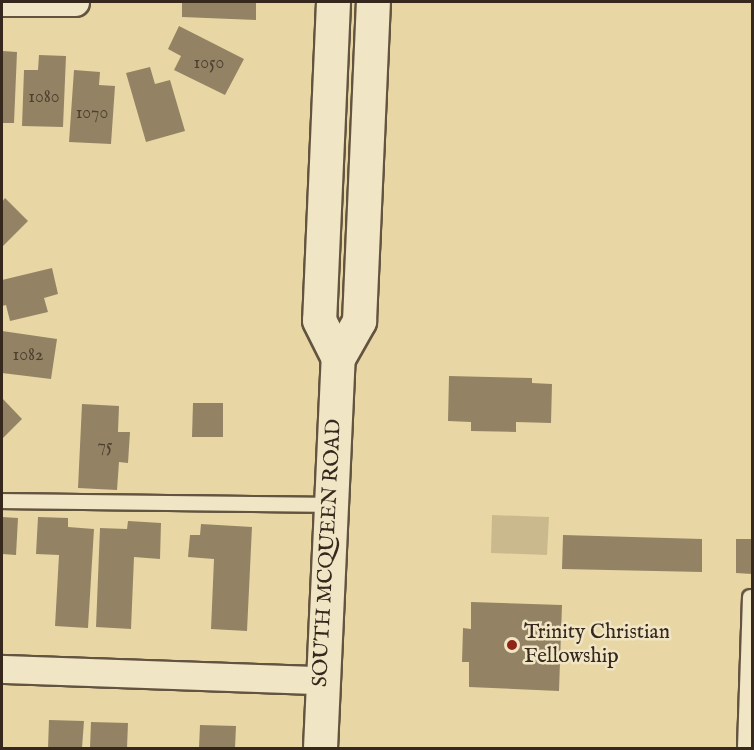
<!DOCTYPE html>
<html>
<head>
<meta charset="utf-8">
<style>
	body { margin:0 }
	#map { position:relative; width:754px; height:750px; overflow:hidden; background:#e8d7a4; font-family:"IM FELL English",serif }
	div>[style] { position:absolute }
	.green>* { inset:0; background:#cab98d }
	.building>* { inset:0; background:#938364 }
	.roads { filter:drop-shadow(2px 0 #635440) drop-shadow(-2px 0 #635440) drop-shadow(0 2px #635440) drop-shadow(0 -2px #635440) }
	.service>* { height:14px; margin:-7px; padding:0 7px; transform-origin:7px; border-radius:7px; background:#f0e5c4 }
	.minor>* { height:27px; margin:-13.5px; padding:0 13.5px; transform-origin:13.5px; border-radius:13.5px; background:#f0e5c4 }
	.secondary>* { height:33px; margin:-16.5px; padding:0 16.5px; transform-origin:16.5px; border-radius:16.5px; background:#f0e5c4 }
	.dots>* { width:16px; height:16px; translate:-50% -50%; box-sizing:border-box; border:3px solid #f0e5c4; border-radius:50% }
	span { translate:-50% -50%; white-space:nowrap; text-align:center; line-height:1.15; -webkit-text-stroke:5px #f0e5c4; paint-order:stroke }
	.number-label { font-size:18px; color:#4e3f30 }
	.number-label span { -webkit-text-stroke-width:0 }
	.street-label { font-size:21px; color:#37281e }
	.poi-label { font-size:21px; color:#37281e }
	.left { translate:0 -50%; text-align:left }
	.frame { position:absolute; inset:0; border:3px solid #37281e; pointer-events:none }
</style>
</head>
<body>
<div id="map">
	<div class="green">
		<div style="clip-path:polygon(492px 515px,549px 517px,547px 555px,491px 553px)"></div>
	</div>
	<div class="building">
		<div style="clip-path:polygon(182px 2px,256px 2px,256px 20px,182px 17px)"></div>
		<div style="clip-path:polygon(179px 26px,244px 59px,225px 95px,174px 70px,181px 56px,168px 49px)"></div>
		<div style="clip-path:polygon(2px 51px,17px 52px,14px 123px,2px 123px)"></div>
		<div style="clip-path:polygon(39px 55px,66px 56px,63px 127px,22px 126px,24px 70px,38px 70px)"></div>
		<div style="clip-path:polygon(150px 67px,155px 84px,170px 80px,185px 131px,146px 142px,126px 73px)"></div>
		<div style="clip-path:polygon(74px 70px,100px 72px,99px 85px,115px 86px,111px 144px,69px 142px)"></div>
		<div style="clip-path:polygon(5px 198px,28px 221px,2px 247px,2px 202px)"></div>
		<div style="clip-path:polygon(52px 268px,58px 294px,44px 298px,48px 312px,10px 321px,6px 305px,2px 306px,2px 280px)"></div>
		<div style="clip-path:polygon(2px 331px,57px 339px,51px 379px,2px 373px)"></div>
		<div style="clip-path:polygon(449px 376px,532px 378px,532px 383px,552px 384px,551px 423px,516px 422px,516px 432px,471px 431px,471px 422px,448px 421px)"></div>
		<div style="clip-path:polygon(2px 398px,22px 419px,2px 439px)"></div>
		<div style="clip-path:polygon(193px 403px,223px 403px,223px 437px,192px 437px)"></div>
		<div style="clip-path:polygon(82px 404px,119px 406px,118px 432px,130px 432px,128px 463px,119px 462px,117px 490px,78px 488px)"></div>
		<div style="clip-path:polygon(2px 517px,18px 518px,16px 555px,2px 554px)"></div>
		<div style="clip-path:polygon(38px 517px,68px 518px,68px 527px,94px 529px,88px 628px,55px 626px,59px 555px,36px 554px)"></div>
		<div style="clip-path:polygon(128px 521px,161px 523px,160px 559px,134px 557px,131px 629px,96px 627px,100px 528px,127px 529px)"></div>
		<div style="clip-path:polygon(201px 524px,252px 527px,247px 631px,211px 629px,214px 559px,188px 557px,190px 535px,200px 535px)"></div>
		<div style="clip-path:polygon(563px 535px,702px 539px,702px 572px,562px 569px)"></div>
		<div style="clip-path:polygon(736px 539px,752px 539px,752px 574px,736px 573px)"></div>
		<div style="clip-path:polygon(471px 602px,562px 605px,559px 691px,469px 687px,469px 662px,462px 662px,463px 628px,471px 629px)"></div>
		<div style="clip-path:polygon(49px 720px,84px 721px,82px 748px,48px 748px)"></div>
		<div style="clip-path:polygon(91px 722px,128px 723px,127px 748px,90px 748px)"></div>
		<div style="clip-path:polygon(200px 725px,236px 726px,235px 748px,199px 748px)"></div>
	</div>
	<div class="roads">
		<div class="service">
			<div style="left:2px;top:501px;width:329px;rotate:0.7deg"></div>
			<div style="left:745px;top:748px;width:151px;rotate:-88.1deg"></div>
		</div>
		<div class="minor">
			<div style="left:2px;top:2px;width:73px"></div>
			<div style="left:2px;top:669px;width:320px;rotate:2deg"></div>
		</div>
		<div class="secondary">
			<div style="left:333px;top:2px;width:318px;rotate:92.5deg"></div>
			<div style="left:319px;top:320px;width:42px;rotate:63.4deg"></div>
			<div style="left:320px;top:748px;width:390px;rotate:-87.4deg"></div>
			<div style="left:338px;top:358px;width:43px;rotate:-60.4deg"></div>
			<div style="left:359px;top:321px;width:319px;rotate:-87.5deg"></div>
		</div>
	</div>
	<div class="dots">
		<div style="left:512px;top:645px;background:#8f2418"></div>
	</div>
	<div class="number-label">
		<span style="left:209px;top:64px">1050</span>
		<span style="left:44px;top:98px">1080</span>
		<span style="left:92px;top:114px">1070</span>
		<span style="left:28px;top:356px">1082</span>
		<span style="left:105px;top:447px">75</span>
	</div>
	<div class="street-label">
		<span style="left:328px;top:553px;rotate:-87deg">SOUTH MCQUEEN ROAD</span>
	</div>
	<div class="poi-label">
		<span class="left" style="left:524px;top:645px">Trinity Christian<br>Fellowship</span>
	</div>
	<div class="frame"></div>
</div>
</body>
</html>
